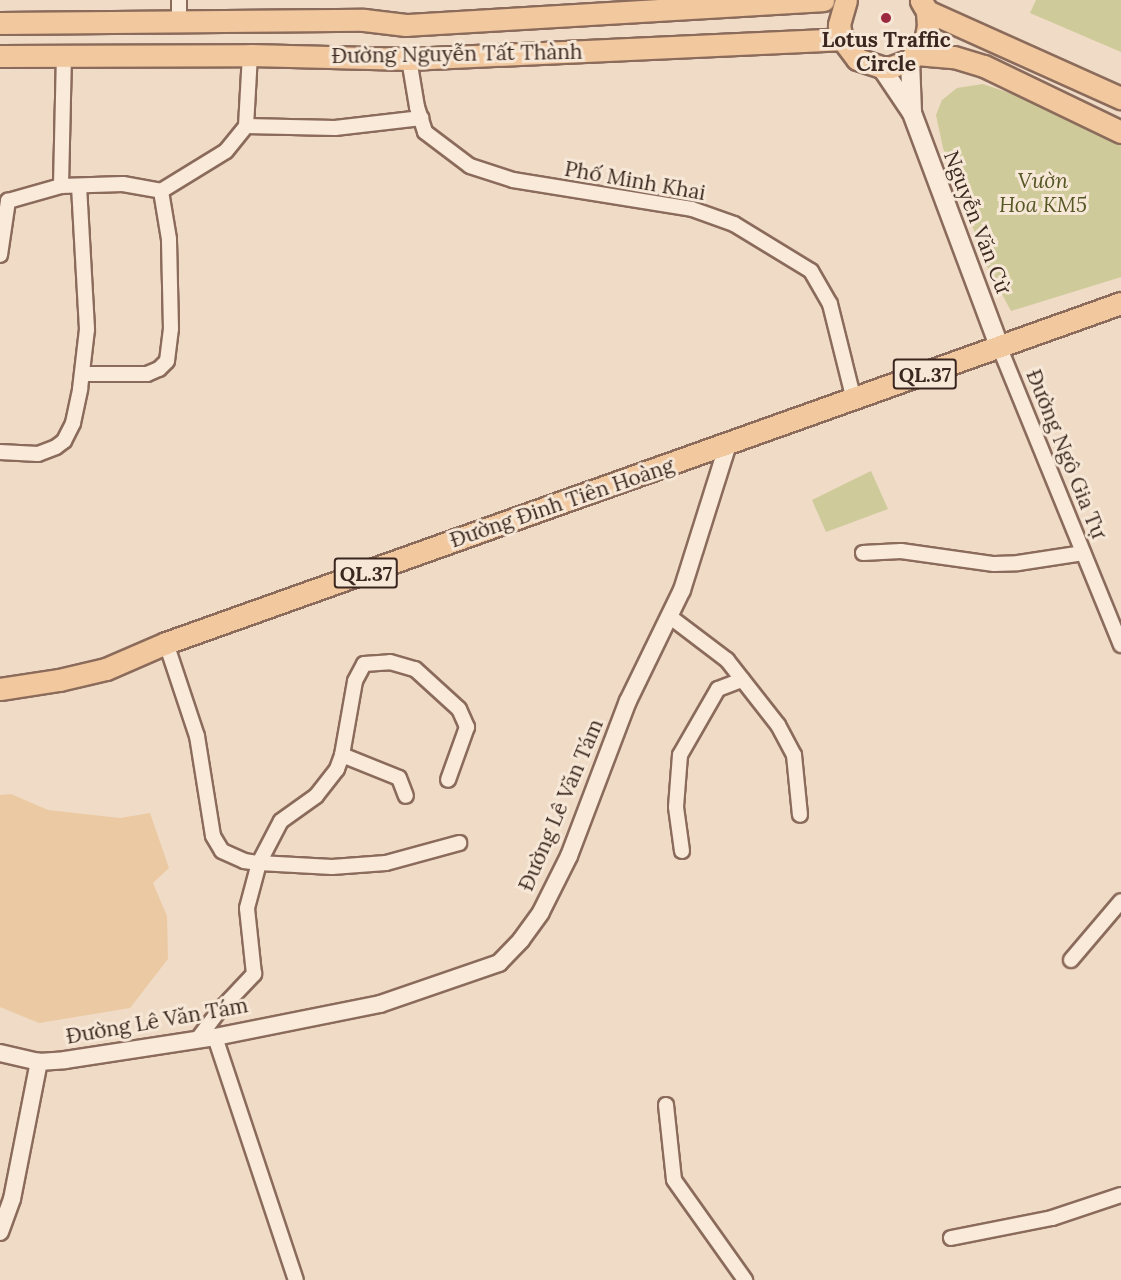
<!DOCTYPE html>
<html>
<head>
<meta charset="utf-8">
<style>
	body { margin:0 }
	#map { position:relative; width:1121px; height:1280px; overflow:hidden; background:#efdbc6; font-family:Lora,serif }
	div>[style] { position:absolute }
	.green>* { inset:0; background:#ceca99 }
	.sand>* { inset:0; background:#ebcaa3 }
	.roads { filter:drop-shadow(2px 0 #8b6b5b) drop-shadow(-2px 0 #8b6b5b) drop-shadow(0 2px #8b6b5b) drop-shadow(0 -2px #8b6b5b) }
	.minor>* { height:14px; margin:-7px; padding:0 7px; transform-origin:7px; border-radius:7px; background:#f9eada }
	.tertiary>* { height:16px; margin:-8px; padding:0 8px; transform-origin:8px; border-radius:8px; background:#f9eada }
	.secondary>* { height:18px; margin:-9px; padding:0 9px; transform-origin:9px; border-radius:9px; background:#f9eada }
	.primary>* { height:21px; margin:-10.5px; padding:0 10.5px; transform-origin:10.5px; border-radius:10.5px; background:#f2c89e }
	.dots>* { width:16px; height:16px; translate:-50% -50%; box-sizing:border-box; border:3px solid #f6e7d6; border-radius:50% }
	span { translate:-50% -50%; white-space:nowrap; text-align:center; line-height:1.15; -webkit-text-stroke:6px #f6e7d6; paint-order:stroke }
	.shield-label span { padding:2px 4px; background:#f6e7d6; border:2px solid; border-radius:4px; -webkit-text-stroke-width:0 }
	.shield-label { font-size:20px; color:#3b271f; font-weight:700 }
	.poi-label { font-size:21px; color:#3b271f; font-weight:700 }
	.street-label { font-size:21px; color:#3b271f }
	.park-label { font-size:21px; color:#555725; font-style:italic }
</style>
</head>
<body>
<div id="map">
	<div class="green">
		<div style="clip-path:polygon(1036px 0,1121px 0,1121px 52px,1030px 13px)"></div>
		<div style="clip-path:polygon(983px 84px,1012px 94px,1121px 143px,1121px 277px,1011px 311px,988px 268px,943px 148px,936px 115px,942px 100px,957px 88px)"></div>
		<div style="clip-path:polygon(871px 471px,888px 509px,826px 532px,812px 500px)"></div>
	</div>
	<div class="sand">
		<div style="clip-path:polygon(11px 794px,48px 810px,120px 818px,150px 813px,169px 868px,153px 883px,167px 916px,168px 959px,130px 1008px,39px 1023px,0 1007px,0 795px)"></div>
	</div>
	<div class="roads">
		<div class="minor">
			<div style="left:179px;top:0;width:20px;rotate:90deg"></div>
			<div style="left:409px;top:59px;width:49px;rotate:80.5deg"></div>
			<div style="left:417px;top:107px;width:26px;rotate:72deg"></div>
			<div style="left:425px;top:132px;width:56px;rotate:37.1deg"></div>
			<div style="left:470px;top:166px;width:45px;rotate:18deg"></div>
			<div style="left:513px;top:180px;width:181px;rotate:9.2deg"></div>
			<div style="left:692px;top:209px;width:45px;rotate:19.7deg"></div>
			<div style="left:734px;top:224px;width:90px;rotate:31.4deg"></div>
			<div style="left:811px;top:271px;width:38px;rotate:60deg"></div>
			<div style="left:830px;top:304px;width:99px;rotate:76deg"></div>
			<div style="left:246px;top:126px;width:89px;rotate:1.3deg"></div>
			<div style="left:335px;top:128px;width:87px;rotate:-6.6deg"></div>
			<div style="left:61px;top:186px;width:130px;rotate:-88.7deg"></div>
			<div style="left:0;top:255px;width:55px;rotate:-81.6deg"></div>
			<div style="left:8px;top:201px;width:55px;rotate:-15.8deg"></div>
			<div style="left:61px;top:186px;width:62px;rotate:-1.8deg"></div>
			<div style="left:123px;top:184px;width:39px;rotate:10deg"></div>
			<div style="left:161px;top:191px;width:76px;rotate:-31.6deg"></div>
			<div style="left:226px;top:151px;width:32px;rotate:-51deg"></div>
			<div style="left:246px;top:126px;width:71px;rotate:-86.8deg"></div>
			<div style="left:999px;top:346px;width:323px;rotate:67.8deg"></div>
			<div style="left:82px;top:374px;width:65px"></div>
			<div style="left:147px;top:374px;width:13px;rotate:-23deg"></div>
			<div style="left:159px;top:369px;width:11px;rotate:-45deg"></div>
			<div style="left:167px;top:361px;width:32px;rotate:-83deg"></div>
			<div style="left:171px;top:329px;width:90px;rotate:-91.3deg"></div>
			<div style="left:169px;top:239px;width:49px;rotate:-99.5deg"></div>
			<div style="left:0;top:452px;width:38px;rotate:3deg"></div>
			<div style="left:38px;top:454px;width:19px;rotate:-21deg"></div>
			<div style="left:56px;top:447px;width:10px;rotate:-37deg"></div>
			<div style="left:64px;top:441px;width:20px;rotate:-63deg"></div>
			<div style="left:73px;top:423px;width:35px;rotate:-78deg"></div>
			<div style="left:80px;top:389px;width:60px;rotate:-83.3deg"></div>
			<div style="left:87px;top:329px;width:143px;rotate:-93.2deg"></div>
			<div style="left:863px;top:553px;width:38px;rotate:-3deg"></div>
			<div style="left:901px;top:551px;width:94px;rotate:8deg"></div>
			<div style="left:994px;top:564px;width:24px;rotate:-2deg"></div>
			<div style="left:1018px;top:563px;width:66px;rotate:-8.7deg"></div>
			<div style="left:669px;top:616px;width:73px;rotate:37.2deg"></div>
			<div style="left:727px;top:660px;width:83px;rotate:51.9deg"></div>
			<div style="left:778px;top:725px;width:34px;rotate:62deg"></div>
			<div style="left:794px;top:755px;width:60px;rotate:84.3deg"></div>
			<div style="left:166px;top:643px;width:98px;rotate:71.6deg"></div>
			<div style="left:197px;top:736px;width:101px;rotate:80.9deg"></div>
			<div style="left:213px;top:836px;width:17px;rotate:59deg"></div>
			<div style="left:222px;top:851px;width:24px;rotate:24deg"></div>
			<div style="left:244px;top:861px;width:15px;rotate:8deg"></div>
			<div style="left:259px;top:863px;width:73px;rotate:3.1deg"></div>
			<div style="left:332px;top:867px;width:54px;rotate:-4.2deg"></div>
			<div style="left:386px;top:863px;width:76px;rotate:-15.3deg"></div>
			<div style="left:342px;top:755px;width:61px;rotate:22deg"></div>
			<div style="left:399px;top:778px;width:19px;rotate:69deg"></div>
			<div style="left:682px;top:851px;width:44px;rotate:-97.8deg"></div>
			<div style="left:676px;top:807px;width:52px;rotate:-85.6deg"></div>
			<div style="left:680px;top:755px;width:76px;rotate:-60.1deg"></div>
			<div style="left:718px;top:689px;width:26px;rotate:-21deg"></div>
			<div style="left:1071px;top:960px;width:77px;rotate:-49.7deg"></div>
			<div style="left:215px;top:1037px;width:256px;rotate:71.6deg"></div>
			<div style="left:197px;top:1040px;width:38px;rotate:-53deg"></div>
			<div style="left:220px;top:1010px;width:50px;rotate:-46.6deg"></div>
			<div style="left:254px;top:974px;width:66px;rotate:-96.1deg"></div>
			<div style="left:247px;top:908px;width:47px;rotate:-75.1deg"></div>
			<div style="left:259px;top:863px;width:47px;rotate:-62.4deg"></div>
			<div style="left:281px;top:821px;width:43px;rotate:-35.5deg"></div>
			<div style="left:316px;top:796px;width:34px;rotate:-52deg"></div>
			<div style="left:337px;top:769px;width:15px;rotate:-70deg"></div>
			<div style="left:342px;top:755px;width:75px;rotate:-80deg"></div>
			<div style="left:355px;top:681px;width:19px;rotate:-62deg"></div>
			<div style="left:364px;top:664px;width:26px;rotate:-4deg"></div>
			<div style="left:390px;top:662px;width:26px;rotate:16deg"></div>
			<div style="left:415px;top:669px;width:59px;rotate:42.3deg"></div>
			<div style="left:459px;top:709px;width:20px;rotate:66deg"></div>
			<div style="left:467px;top:727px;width:56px;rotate:109.7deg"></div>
			<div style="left:666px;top:1105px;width:75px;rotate:83.9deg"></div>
			<div style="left:674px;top:1180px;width:123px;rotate:54.6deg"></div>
			<div style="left:951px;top:1238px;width:103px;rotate:-11.2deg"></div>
			<div style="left:1052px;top:1218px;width:73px;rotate:-18.4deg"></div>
		</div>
		<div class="tertiary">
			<div style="left:0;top:1053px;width:40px;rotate:13deg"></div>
			<div style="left:39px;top:1062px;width:26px;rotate:-4deg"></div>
			<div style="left:65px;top:1060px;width:152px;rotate:-8.7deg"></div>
			<div style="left:215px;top:1037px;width:168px;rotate:-11.3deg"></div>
			<div style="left:380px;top:1004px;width:126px;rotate:-19deg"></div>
			<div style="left:499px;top:963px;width:32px;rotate:-46deg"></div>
			<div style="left:521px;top:940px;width:34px;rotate:-54deg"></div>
			<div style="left:541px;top:912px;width:63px;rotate:-63.4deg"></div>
			<div style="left:569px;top:856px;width:166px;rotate:-69.2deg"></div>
			<div style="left:628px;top:701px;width:123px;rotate:-64.1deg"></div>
			<div style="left:682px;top:590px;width:153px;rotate:-72.5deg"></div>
			<div style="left:0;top:1232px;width:35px;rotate:-70deg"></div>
			<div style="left:12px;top:1199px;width:140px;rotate:-78.9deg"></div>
		</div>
		<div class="secondary">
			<div style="left:910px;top:60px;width:51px;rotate:87.8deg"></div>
			<div style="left:881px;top:67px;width:55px;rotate:56deg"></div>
			<div style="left:912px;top:113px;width:249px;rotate:69.5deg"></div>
		</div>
		<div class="primary">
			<div style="left:846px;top:0;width:26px;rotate:106deg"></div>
			<div style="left:839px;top:25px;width:14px;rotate:78deg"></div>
			<div style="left:842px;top:39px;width:25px;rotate:53deg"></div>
			<div style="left:857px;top:59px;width:25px;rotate:18deg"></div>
			<div style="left:881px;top:67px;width:10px"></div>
			<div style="left:891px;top:67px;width:20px;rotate:-20deg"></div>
			<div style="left:910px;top:60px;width:24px;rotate:-52deg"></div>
			<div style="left:925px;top:41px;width:15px;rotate:-79deg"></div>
			<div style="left:928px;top:26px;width:15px;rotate:-94deg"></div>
			<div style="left:927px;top:11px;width:12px;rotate:-121deg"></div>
			<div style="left:927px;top:11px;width:213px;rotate:24.2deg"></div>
			<div style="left:0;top:23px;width:364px;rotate:-0.5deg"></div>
			<div style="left:364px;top:20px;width:42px;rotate:6.8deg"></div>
			<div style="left:406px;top:25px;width:418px;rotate:-3.4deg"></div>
			<div style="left:916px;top:54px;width:38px;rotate:5deg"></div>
			<div style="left:954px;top:57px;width:31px;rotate:17deg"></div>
			<div style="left:984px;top:66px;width:152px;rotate:25.7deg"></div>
			<div style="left:0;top:56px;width:250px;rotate:-0.2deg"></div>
			<div style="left:250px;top:55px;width:159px;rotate:1.4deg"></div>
			<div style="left:409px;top:59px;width:433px;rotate:-2.6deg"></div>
			<div style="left:0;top:689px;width:60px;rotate:-8.7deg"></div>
			<div style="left:59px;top:680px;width:48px;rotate:-13.2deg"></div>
			<div style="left:106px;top:669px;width:65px;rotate:-23.4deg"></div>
			<div style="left:166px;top:643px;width:1014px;rotate:-19.6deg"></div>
		</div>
	</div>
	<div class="dots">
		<div style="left:886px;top:18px;background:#9b2a41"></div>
	</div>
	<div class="shield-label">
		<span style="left:925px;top:374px">QL.37</span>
		<span style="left:366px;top:573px">QL.37</span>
	</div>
	<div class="poi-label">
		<span style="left:886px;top:52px">Lotus Traffic<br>Circle</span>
	</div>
	<div class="street-label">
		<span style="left:457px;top:54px;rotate:-1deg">Đường Nguyễn Tất Thành</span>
		<span style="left:635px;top:181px;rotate:10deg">Phố Minh Khai</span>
		<span style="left:977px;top:222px;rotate:69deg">Nguyễn Văn Cừ</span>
		<span style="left:1066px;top:454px;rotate:68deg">Đường Ngô Gia Tự</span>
		<span style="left:562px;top:503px;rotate:-19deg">Đường Đinh Tiên Hoàng</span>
		<span style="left:561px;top:805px;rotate:-67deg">Đường Lê Văn Tám</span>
		<span style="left:157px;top:1021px;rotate:-10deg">Đường Lê Văn Tám</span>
	</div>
	<div class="park-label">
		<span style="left:1043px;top:193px">Vườn<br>Hoa KM5</span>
	</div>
</div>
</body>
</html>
